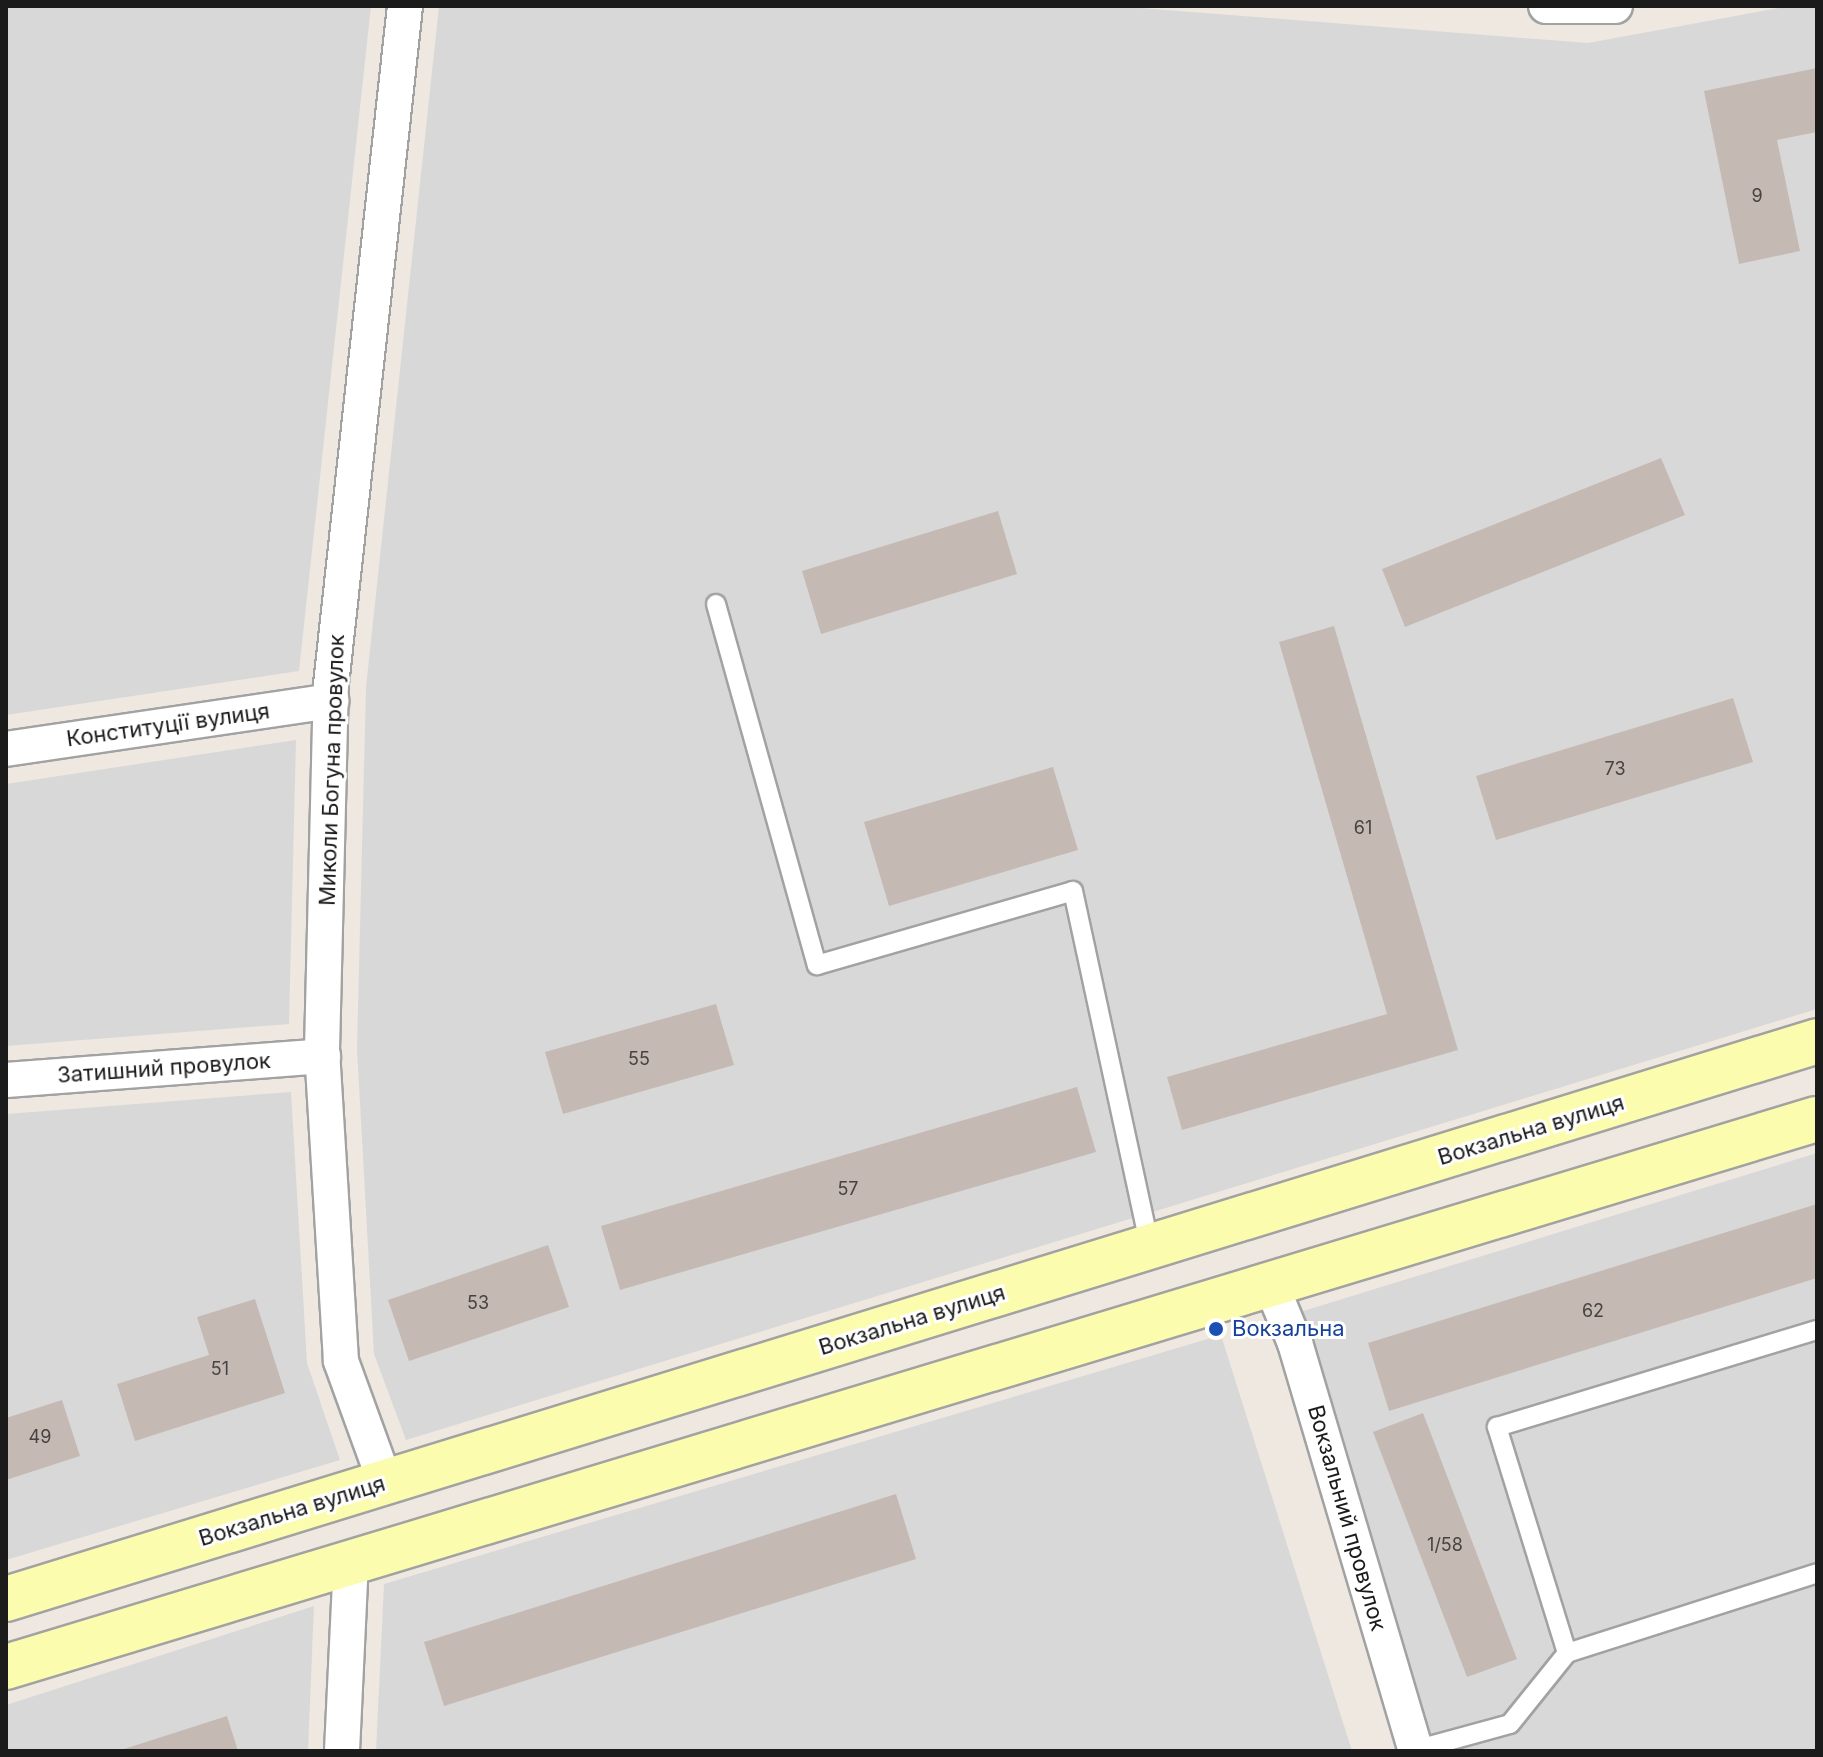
<!DOCTYPE html>
<html>
<head>
<meta charset="utf-8">
<style>
	body { margin:0 }
	#map { position:relative; width:1823px; height:1757px; overflow:hidden; background:#eee8e0; font-family:Inter,sans-serif }
	div>[style] { position:absolute }
	.residential>* { inset:0; background:#d9d8d8 }
	.building>* { inset:0; background:#c5bab3 }
	.roads { filter:drop-shadow(2px 0 #a2a2a2) drop-shadow(-2px 0 #a2a2a2) drop-shadow(0 2px #a2a2a2) drop-shadow(0 -2px #a2a2a2) }
	.lane>* { height:18px; margin:-9px; padding:0 9px; transform-origin:9px; border-radius:9px; background:#fff }
	.street>* { height:34px; margin:-17px; padding:0 17px; transform-origin:17px; border-radius:17px; background:#fff }
	.secondary>* { height:44px; margin:-22px; padding:0 22px; transform-origin:22px; border-radius:22px; background:#fcfcaf }
	.dots>* { width:22px; height:22px; translate:-50% -50%; box-sizing:border-box; border:4px solid #fff; border-radius:50% }
	span { translate:-50% -50%; white-space:nowrap; text-align:center; line-height:1.15; -webkit-text-stroke:6px #fff; paint-order:stroke }
	.number-label { font-size:18px; color:#464341 }
	.number-label span { -webkit-text-stroke-width:0 }
	.street-label { font-size:22px; color:#1b1b1b }
	.transit-label { font-size:22px; color:#164399 }
	.left { translate:0 -50%; text-align:left }
	.frame { position:absolute; inset:0; border:8px solid #1b1b1b; pointer-events:none }
</style>
</head>
<body>
<div id="map">
	<div class="residential">
		<div style="clip-path:polygon(6px 6px,371px 6px,299px 671px,6px 715px)"></div>
		<div style="clip-path:polygon(439px 6px,1115px 6px,1588px 43px,1789px 6px,1817px 6px,1817px 1009px,406px 1440px,374px 1354px,357px 1049px,366px 687px)"></div>
		<div style="clip-path:polygon(296px 740px,289px 1024px,6px 1046px,6px 784px)"></div>
		<div style="clip-path:polygon(291px 1092px,307px 1363px,340px 1460px,6px 1560px,6px 1114px)"></div>
		<div style="clip-path:polygon(1817px 1153px,1817px 1751px,1425px 1751px,1287px 1316px)"></div>
		<div style="clip-path:polygon(1221px 1335px,1352px 1751px,376px 1751px,384px 1584px)"></div>
		<div style="clip-path:polygon(314px 1606px,308px 1751px,6px 1751px,6px 1705px)"></div>
	</div>
	<div class="building">
		<div style="clip-path:polygon(1817px 68px,1817px 132px,1777px 140px,1800px 251px,1739px 264px,1704px 91px)"></div>
		<div style="clip-path:polygon(1661px 458px,1685px 515px,1405px 627px,1382px 569px)"></div>
		<div style="clip-path:polygon(998px 511px,1017px 574px,821px 634px,802px 571px)"></div>
		<div style="clip-path:polygon(1334px 626px,1458px 1050px,1182px 1130px,1167px 1077px,1387px 1014px,1279px 642px)"></div>
		<div style="clip-path:polygon(1733px 698px,1753px 762px,1496px 840px,1476px 776px)"></div>
		<div style="clip-path:polygon(1053px 767px,1078px 850px,889px 906px,864px 822px)"></div>
		<div style="clip-path:polygon(716px 1004px,734px 1065px,563px 1114px,545px 1052px)"></div>
		<div style="clip-path:polygon(1077px 1087px,1096px 1152px,620px 1290px,601px 1226px)"></div>
		<div style="clip-path:polygon(1817px 1204px,1817px 1278px,1389px 1411px,1368px 1343px)"></div>
		<div style="clip-path:polygon(548px 1245px,569px 1307px,409px 1361px,388px 1300px)"></div>
		<div style="clip-path:polygon(255px 1299px,285px 1393px,135px 1441px,117px 1384px,209px 1355px,197px 1317px)"></div>
		<div style="clip-path:polygon(62px 1400px,80px 1456px,6px 1480px,6px 1418px)"></div>
		<div style="clip-path:polygon(1423px 1413px,1517px 1659px,1467px 1677px,1373px 1432px)"></div>
		<div style="clip-path:polygon(896px 1494px,916px 1559px,444px 1706px,424px 1642px)"></div>
		<div style="clip-path:polygon(227px 1716px,238px 1751px,121px 1751px,121px 1750px)"></div>
	</div>
	<div class="roads">
		<div class="lane">
			<div style="left:716px;top:604px;width:375px;rotate:74.4deg"></div>
			<div style="left:817px;top:965px;width:266px;rotate:-16.1deg"></div>
			<div style="left:1073px;top:891px;width:364px;rotate:77.8deg"></div>
			<div style="left:1567px;top:1653px;width:237px;rotate:-107.2deg"></div>
			<div style="left:1497px;top:1427px;width:334px;rotate:-16.9deg"></div>
			<div style="left:1415px;top:1750px;width:98px;rotate:-15.3deg"></div>
			<div style="left:1510px;top:1724px;width:91px;rotate:-51.2deg"></div>
			<div style="left:1567px;top:1653px;width:262px;rotate:-17.7deg"></div>
		</div>
		<div class="street">
			<div style="left:1546px;top:6px;width:69px"></div>
			<div style="left:6px;top:749px;width:329px;rotate:-8.4deg"></div>
			<div style="left:6px;top:1080px;width:318px;rotate:-4.3deg"></div>
			<div style="left:1272px;top:1287px;width:61px;rotate:67.7deg"></div>
			<div style="left:1295px;top:1343px;width:426px;rotate:73.5deg"></div>
			<div style="left:385px;top:1482px;width:129px;rotate:-110deg"></div>
			<div style="left:341px;top:1361px;width:312px;rotate:-93.5deg"></div>
			<div style="left:322px;top:1050px;width:365px;rotate:-88.6deg"></div>
			<div style="left:331px;top:685px;width:683px;rotate:-83.78deg"></div>
			<div style="left:342px;top:1751px;width:192px;rotate:-87.3deg"></div>
		</div>
		<div class="secondary">
			<div style="left:6px;top:1599px;width:1895px;rotate:-17.12deg"></div>
			<div style="left:6px;top:1667px;width:1892px;rotate:-16.84deg"></div>
		</div>
	</div>
	<div class="dots">
		<div style="left:1216px;top:1329px;background:#1a4fb4"></div>
	</div>
	<div class="number-label">
		<span style="left:1757px;top:196px">9</span>
		<span style="left:1615px;top:769px">73</span>
		<span style="left:1363px;top:828px">61</span>
		<span style="left:639px;top:1059px">55</span>
		<span style="left:848px;top:1189px">57</span>
		<span style="left:478px;top:1303px">53</span>
		<span style="left:1593px;top:1311px">62</span>
		<span style="left:220px;top:1369px">51</span>
		<span style="left:40px;top:1437px">49</span>
		<span style="left:1445px;top:1545px">1/58</span>
	</div>
	<div class="street-label">
		<span style="left:168px;top:725px;rotate:-8deg">Конституції вулиця</span>
		<span style="left:332px;top:770px;rotate:-88deg">Миколи Богуна провулок</span>
		<span style="left:164px;top:1068px;rotate:-4deg">Затишний провулок</span>
		<span style="left:1531px;top:1130px;rotate:-17deg">Вокзальна вулиця</span>
		<span style="left:912px;top:1320px;rotate:-17deg">Вокзальна вулиця</span>
		<span style="left:292px;top:1511px;rotate:-17deg">Вокзальна вулиця</span>
		<span style="left:1347px;top:1518px;rotate:74deg">Вокзальний провулок</span>
	</div>
	<div class="transit-label">
		<span class="left" style="left:1232px;top:1329px">Вокзальна</span>
	</div>
	<div class="frame"></div>
</div>
</body>
</html>
